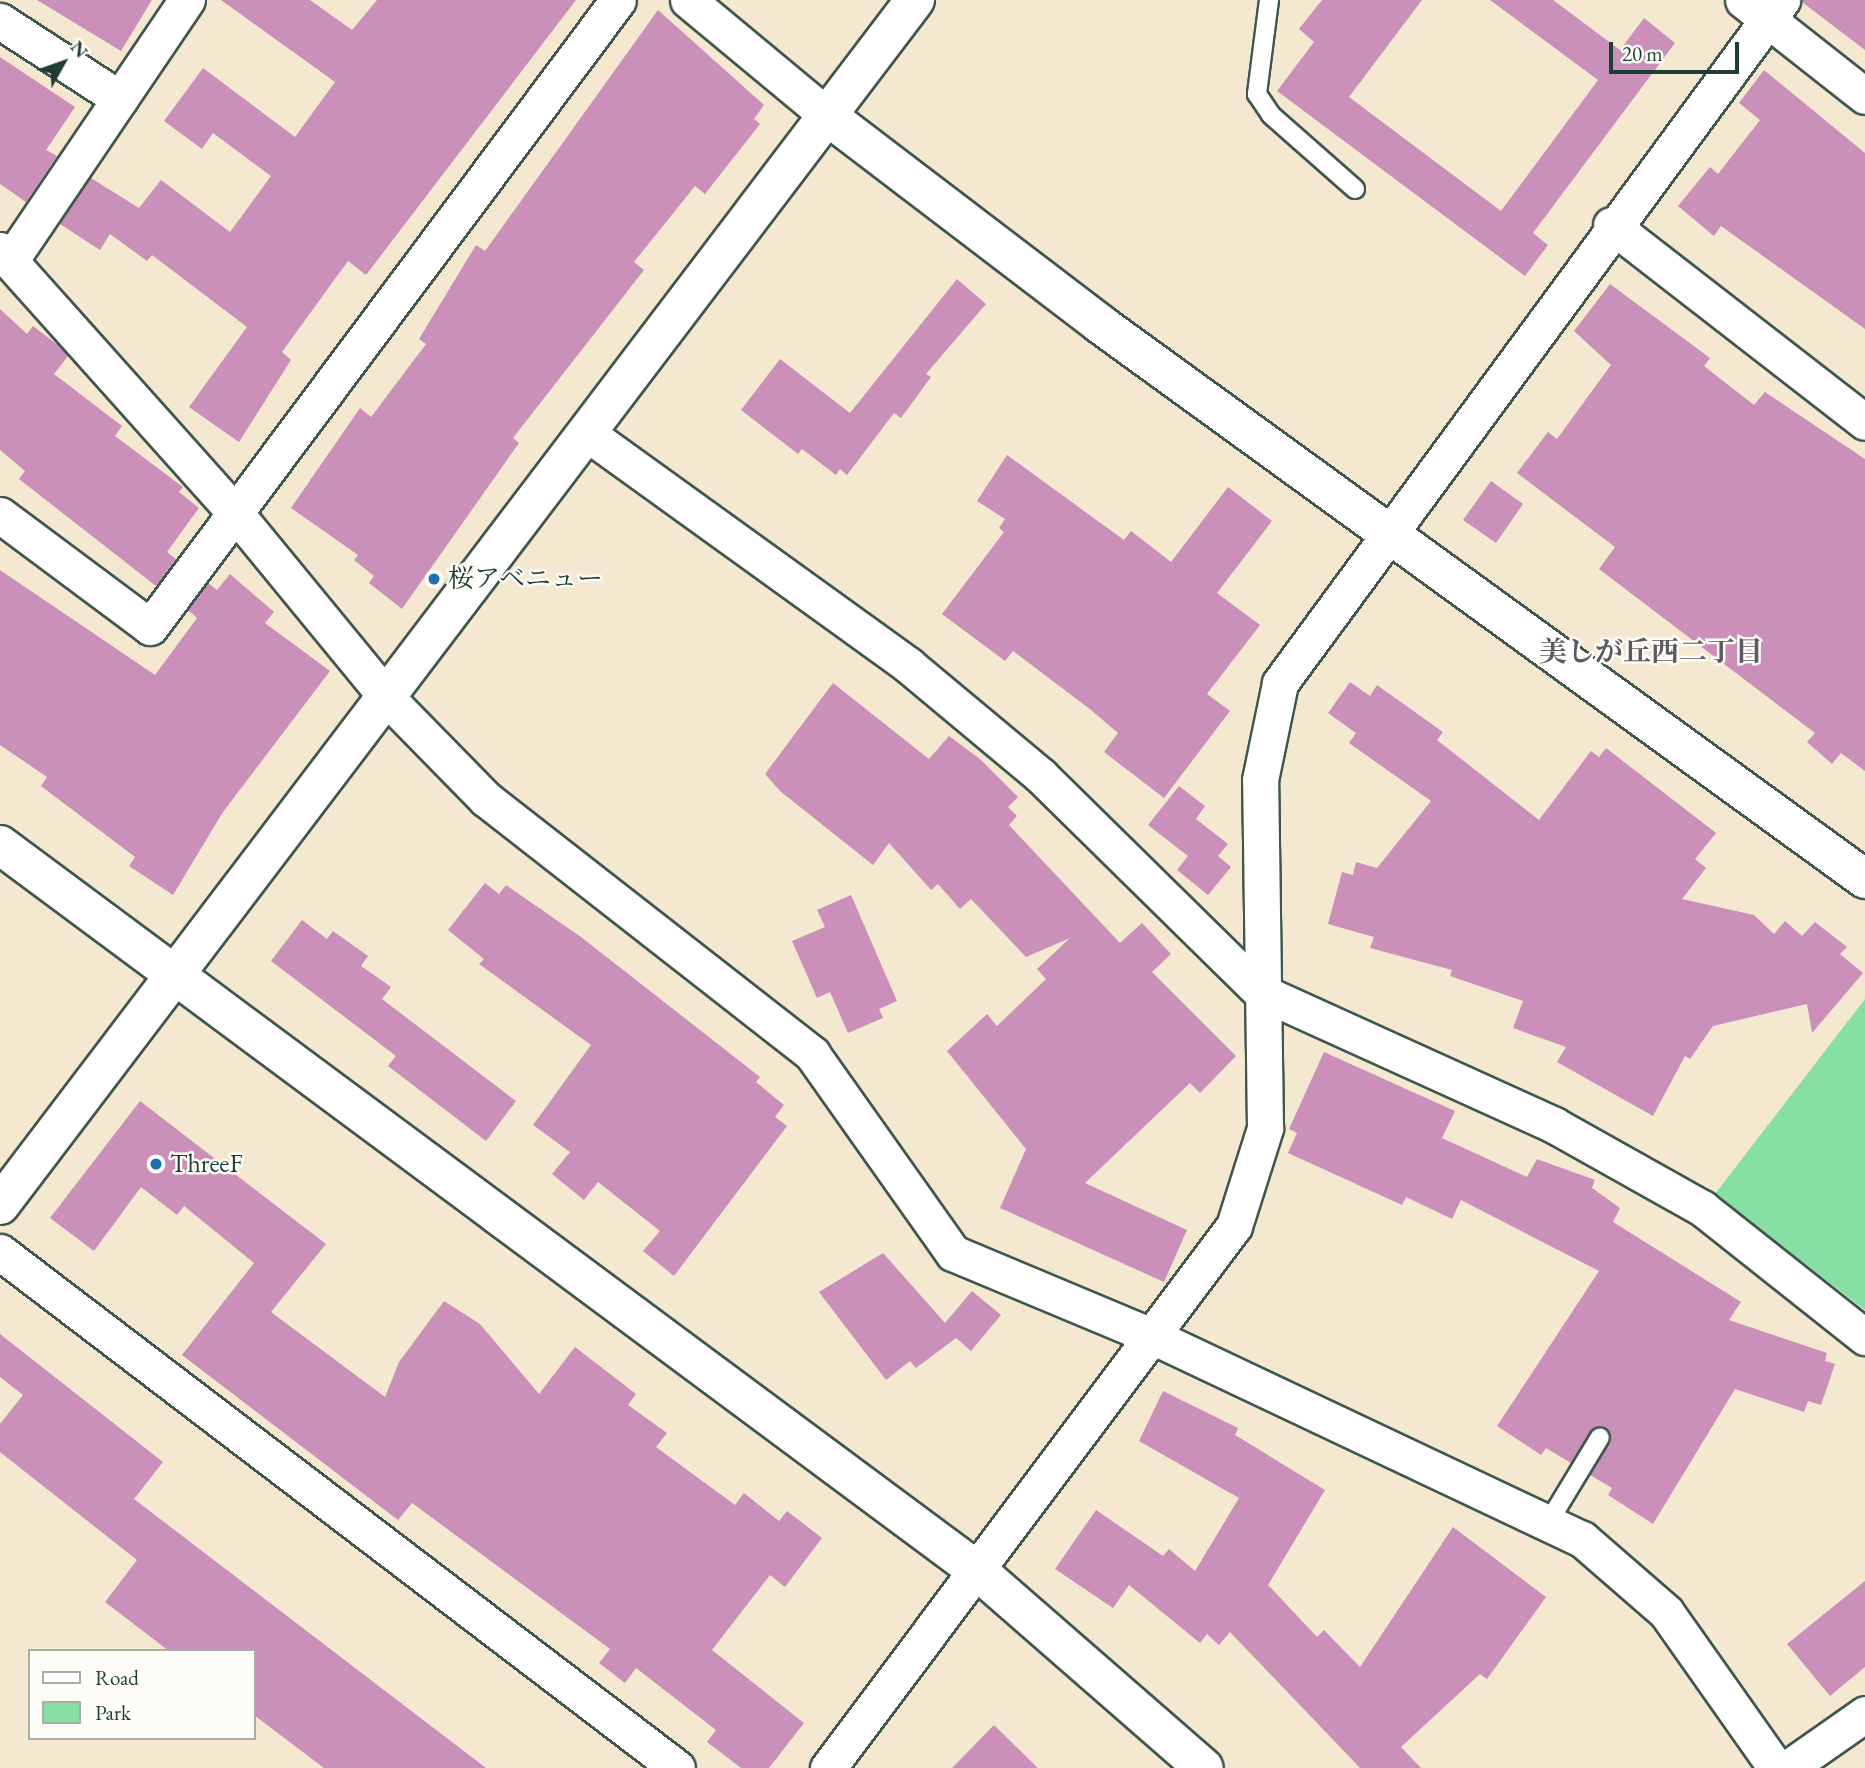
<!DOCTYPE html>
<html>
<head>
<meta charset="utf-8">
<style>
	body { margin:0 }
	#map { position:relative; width:1865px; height:1768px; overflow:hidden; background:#f4e8d1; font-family:"EB Garamond","Noto Serif JP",serif }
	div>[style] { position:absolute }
	.green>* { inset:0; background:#87dfa4 }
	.building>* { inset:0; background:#ca90b9 }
	.roads { filter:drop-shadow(2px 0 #3f574c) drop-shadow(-2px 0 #3f574c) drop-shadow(0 2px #3f574c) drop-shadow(0 -2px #3f574c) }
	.service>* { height:18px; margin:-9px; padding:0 9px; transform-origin:9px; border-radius:9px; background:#fff }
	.minor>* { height:35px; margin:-17.5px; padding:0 17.5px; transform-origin:17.5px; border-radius:17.5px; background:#fff }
	.tertiary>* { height:38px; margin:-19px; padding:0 19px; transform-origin:19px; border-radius:19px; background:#fff }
	.dots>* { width:19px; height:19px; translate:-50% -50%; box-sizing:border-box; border:4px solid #fdfcf7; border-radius:50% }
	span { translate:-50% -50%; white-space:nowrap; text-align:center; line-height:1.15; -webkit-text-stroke:5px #fdfcf7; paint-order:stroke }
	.poi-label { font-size:26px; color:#1f3d34 }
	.left { translate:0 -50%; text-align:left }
	.neighbourhood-label { font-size:28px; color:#5b5a63; font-weight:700 }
	.legend { position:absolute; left:28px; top:1649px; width:228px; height:91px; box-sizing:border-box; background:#fdfcf7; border:2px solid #a4b0a9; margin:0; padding:9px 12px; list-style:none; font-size:21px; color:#1f3d34 }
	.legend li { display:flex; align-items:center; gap:14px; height:35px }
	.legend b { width:35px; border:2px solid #a4b0a9 }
	.north { position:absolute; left:28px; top:28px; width:70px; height:70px; -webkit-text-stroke:5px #fdfcf7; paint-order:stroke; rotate:50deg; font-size:19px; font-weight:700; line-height:28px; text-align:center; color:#1f3d34 }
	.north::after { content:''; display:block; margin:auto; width:24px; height:32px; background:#1f3d34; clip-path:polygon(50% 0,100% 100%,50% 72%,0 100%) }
	.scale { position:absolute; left:1609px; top:42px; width:130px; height:32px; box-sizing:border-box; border:4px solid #1f3d34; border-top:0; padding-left:9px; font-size:21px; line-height:24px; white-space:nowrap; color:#1f3d34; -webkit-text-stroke:5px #fdfcf7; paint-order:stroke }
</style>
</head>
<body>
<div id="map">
	<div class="green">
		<div style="clip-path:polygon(1865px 999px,1865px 1310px,1715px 1194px)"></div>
	</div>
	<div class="building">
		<div style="clip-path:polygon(37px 0,152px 0,121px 51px)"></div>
		<div style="clip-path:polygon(221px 0,310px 0,352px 30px,377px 0,576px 0,366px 275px,348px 261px,282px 352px,291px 360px,239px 442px,189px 407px,247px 327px,152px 255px,147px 261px,110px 234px,100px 250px,60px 224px,91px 178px,139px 208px,161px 180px,230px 232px,271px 176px,213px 133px,202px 149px,164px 121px,203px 68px,295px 137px,335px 82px)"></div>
		<div style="clip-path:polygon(1322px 0,1422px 0,1349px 97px,1501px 211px,1598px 80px,1490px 0,1553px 0,1620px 50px,1644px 18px,1675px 43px,1533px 233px,1548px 245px,1525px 276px,1277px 91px,1314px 42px,1299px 29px)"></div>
		<div style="clip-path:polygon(1802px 0,1865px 0,1865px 50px,1802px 2px)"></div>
		<div style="clip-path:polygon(658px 10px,764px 105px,754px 119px,760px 124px,705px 194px,695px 186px,634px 262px,644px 270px,513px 438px,519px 443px,402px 609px,369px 583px,374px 576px,354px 560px,358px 555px,291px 508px,360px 408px,371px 417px,426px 344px,419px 339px,476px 245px,485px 251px)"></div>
		<div style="clip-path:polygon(0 57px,75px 107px,46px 150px,57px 156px,26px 202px,0 184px)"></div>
		<div style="clip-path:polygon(1764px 70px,1865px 153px,1865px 329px,1721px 226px,1714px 236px,1678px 206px,1710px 167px,1718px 174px,1760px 120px,1739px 103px)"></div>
		<div style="clip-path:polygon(957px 279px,986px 304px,926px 374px,931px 377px,901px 418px,894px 413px,847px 475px,840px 469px,836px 475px,802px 449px,798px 454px,741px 410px,780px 359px,850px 413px)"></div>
		<div style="clip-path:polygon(1610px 284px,1710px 358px,1704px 366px,1754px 405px,1765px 392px,1865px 459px,1865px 771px,1841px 753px,1832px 764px,1807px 742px,1815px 733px,1599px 569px,1615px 547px,1517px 473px,1548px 432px,1557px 439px,1611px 365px,1574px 331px)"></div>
		<div style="clip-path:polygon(0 309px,27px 334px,33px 326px,59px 346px,68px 356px,54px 374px,122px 426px,115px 436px,183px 487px,179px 492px,199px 508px,167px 552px,176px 559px,156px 586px,19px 479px,25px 471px,0 450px)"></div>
		<div style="clip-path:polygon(1007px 455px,1124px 540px,1131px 531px,1171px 562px,1228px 487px,1272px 521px,1217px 593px,1260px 625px,1207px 694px,1230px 711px,1164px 798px,1104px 752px,1118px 733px,1091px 710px,1013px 651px,1005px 661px,942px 614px,1004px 532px,999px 528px,1005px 519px,977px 501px)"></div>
		<div style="clip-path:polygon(1491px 481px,1523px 504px,1496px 543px,1463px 520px)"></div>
		<div style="clip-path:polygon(0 570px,155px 675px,197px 618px,188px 610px,208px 583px,217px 590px,230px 574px,274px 612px,265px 623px,330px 671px,223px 812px,173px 895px,129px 866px,135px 857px,41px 786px,47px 777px,0 745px)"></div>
		<div style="clip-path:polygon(1350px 682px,1370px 696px,1377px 685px,1443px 732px,1437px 740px,1539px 820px,1591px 751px,1599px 757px,1606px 748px,1716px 833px,1695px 859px,1706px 868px,1682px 899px,1754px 915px,1774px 934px,1785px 921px,1802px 936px,1815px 922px,1847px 947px,1840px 954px,1863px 973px,1812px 1033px,1807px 1004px,1713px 1026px,1690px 1059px,1685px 1056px,1653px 1116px,1557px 1062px,1566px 1047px,1513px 1028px,1523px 1001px,1450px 976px,1452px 970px,1370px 948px,1374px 937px,1328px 924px,1342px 872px,1353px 875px,1356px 862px,1377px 868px,1431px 801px,1349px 743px,1356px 733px,1328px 713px)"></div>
		<div style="clip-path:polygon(833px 683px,929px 759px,949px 736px,980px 759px,1018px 797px,1008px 807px,1017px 816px,1009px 825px,1120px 943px,1142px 923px,1171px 954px,1152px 972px,1236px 1056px,1200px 1093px,1190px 1083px,1085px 1183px,1187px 1230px,1164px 1282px,1000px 1208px,1026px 1149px,947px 1051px,987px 1014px,997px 1026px,1046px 979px,1037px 969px,1070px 938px,1026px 957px,971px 899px,960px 909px,938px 884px,931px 890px,889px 843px,873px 865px,780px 791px,765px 774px)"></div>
		<div style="clip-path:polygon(1179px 786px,1205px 806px,1196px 819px,1228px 844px,1218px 856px,1231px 867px,1208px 895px,1177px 870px,1188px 856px,1148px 825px)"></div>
		<div style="clip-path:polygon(485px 883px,499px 894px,506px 885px,581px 937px,760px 1077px,756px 1082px,784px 1105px,775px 1117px,787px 1126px,674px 1276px,643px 1251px,660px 1231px,598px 1182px,584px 1200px,552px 1174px,570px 1152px,533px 1125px,591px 1045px,479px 964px,484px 959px,448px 930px)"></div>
		<div style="clip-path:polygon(851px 895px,897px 1001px,879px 1009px,883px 1018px,848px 1033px,830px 992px,817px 998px,792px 941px,825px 927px,817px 910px)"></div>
		<div style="clip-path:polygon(302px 920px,327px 939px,333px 931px,368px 956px,361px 966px,391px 987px,382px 999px,516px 1101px,486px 1141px,388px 1066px,396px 1056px,271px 961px)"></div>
		<div style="clip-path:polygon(1324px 1052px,1455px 1111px,1442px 1138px,1527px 1177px,1537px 1159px,1595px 1180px,1592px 1188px,1620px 1208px,1613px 1222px,1741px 1302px,1729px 1320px,1827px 1353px,1825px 1361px,1835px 1364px,1821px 1405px,1808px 1401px,1804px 1412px,1735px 1389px,1653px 1524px,1608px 1495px,1612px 1488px,1590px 1475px,1610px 1442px,1606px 1428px,1591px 1431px,1571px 1463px,1546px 1448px,1541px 1455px,1497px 1426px,1599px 1271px,1461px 1200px,1452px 1219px,1406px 1197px,1402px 1205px,1288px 1153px,1297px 1133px,1289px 1129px)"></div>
		<div style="clip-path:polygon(140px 1101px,326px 1244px,271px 1312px,385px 1397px,399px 1362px,444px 1301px,480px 1324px,539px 1394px,575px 1347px,636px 1394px,628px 1405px,667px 1433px,656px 1447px,735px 1505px,744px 1493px,779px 1521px,787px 1511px,822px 1538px,785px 1587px,770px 1575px,712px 1650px,804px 1723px,769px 1768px,741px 1768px,707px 1742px,716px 1730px,636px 1668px,625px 1683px,599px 1663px,610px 1649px,412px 1503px,398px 1520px,182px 1355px,254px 1263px,184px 1206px,177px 1215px,141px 1187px,94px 1251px,50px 1218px)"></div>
		<div style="clip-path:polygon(883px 1253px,945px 1323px,972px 1291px,1001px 1315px,971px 1351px,956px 1338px,916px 1368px,910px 1361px,886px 1380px,819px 1292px)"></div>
		<div style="clip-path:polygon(0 1334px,163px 1462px,134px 1499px,486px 1768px,324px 1768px,254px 1715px,254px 1651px,169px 1651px,105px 1602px,137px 1560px,0 1452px,0 1424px,23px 1395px,0 1377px)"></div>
		<div style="clip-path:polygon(1163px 1391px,1238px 1428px,1235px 1435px,1325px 1490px,1268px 1585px,1317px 1637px,1324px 1630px,1360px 1667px,1453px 1527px,1546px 1597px,1487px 1679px,1480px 1674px,1401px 1747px,1421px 1768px,1360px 1768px,1230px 1632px,1219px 1645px,1207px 1634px,1200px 1643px,1129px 1585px,1113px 1608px,1055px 1569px,1096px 1510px,1163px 1556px,1169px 1549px,1195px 1571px,1239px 1498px,1139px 1441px)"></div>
		<div style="clip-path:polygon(1865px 1581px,1865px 1667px,1830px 1696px,1787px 1644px)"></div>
		<div style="clip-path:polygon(994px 1725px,1038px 1768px,952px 1768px)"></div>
	</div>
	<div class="roads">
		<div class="service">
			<div style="left:1269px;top:0;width:95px;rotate:97.3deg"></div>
			<div style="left:1257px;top:94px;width:25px;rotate:56deg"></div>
			<div style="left:1271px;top:115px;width:112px;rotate:41.4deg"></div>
			<div style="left:1548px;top:1523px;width:100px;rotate:-58.8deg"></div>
		</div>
		<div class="minor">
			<div style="left:688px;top:0;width:185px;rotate:39.7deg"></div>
			<div style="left:1743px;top:0;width:155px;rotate:38.2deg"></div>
			<div style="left:0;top:21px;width:143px;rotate:33deg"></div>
			<div style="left:1611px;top:225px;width:321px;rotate:37.8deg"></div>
			<div style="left:0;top:250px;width:354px;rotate:48.2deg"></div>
			<div style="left:236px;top:514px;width:238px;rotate:50.6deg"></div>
			<div style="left:387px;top:698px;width:141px;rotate:45.6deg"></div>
			<div style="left:486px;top:799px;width:414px;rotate:38deg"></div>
			<div style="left:812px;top:1054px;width:244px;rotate:54.7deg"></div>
			<div style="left:953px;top:1253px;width:218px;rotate:22.7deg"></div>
			<div style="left:1154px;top:1337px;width:473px;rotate:25.3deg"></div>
			<div style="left:1582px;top:1539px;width:111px;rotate:41deg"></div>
			<div style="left:1666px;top:1612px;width:191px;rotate:54.8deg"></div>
			<div style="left:12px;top:258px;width:312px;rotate:-55.9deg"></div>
			<div style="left:588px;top:434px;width:395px;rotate:35.8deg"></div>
			<div style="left:908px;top:665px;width:173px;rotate:39.8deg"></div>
			<div style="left:1041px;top:776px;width:308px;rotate:44.5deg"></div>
			<div style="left:1261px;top:992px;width:322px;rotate:24.4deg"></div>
			<div style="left:1554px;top:1125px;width:170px;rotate:29.3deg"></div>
			<div style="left:1702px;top:1208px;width:208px;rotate:38.4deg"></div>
			<div style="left:0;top:515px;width:187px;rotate:36.7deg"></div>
			<div style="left:150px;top:627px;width:782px;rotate:-53.26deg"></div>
			<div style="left:0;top:1252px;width:851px;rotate:37.31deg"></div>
			<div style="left:828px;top:1768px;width:677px;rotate:-53.16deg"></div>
			<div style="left:1234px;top:1226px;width:103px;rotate:-72.4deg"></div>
			<div style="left:1265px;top:1128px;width:348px;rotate:-90.8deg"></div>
			<div style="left:1260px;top:780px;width:99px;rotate:-78.3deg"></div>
			<div style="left:1280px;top:683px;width:848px;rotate:-53.68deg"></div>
			<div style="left:1788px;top:1768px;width:94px;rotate:-35deg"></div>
		</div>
		<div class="tertiary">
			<div style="left:830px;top:118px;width:340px;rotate:37.3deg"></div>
			<div style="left:1100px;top:324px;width:945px;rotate:35.96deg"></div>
			<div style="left:0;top:845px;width:1219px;rotate:36.6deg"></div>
			<div style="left:979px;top:1572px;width:298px;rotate:41.1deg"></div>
			<div style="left:0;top:1205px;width:1513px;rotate:-52.79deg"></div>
		</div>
	</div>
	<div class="dots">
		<div style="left:434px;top:579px;background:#1f6fb2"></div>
		<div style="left:156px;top:1164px;background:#1f6fb2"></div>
	</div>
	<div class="poi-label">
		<span class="left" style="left:448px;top:579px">桜アベニュー</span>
		<span class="left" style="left:170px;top:1164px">ThreeF</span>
	</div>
	<div class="neighbourhood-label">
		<span style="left:1651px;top:651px">美しが丘西二丁目</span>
	</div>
	<ul class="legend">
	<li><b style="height:9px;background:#fff"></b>Road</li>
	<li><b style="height:19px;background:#87dfa4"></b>Park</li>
	</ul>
	<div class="north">N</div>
	<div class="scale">20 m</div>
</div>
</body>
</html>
